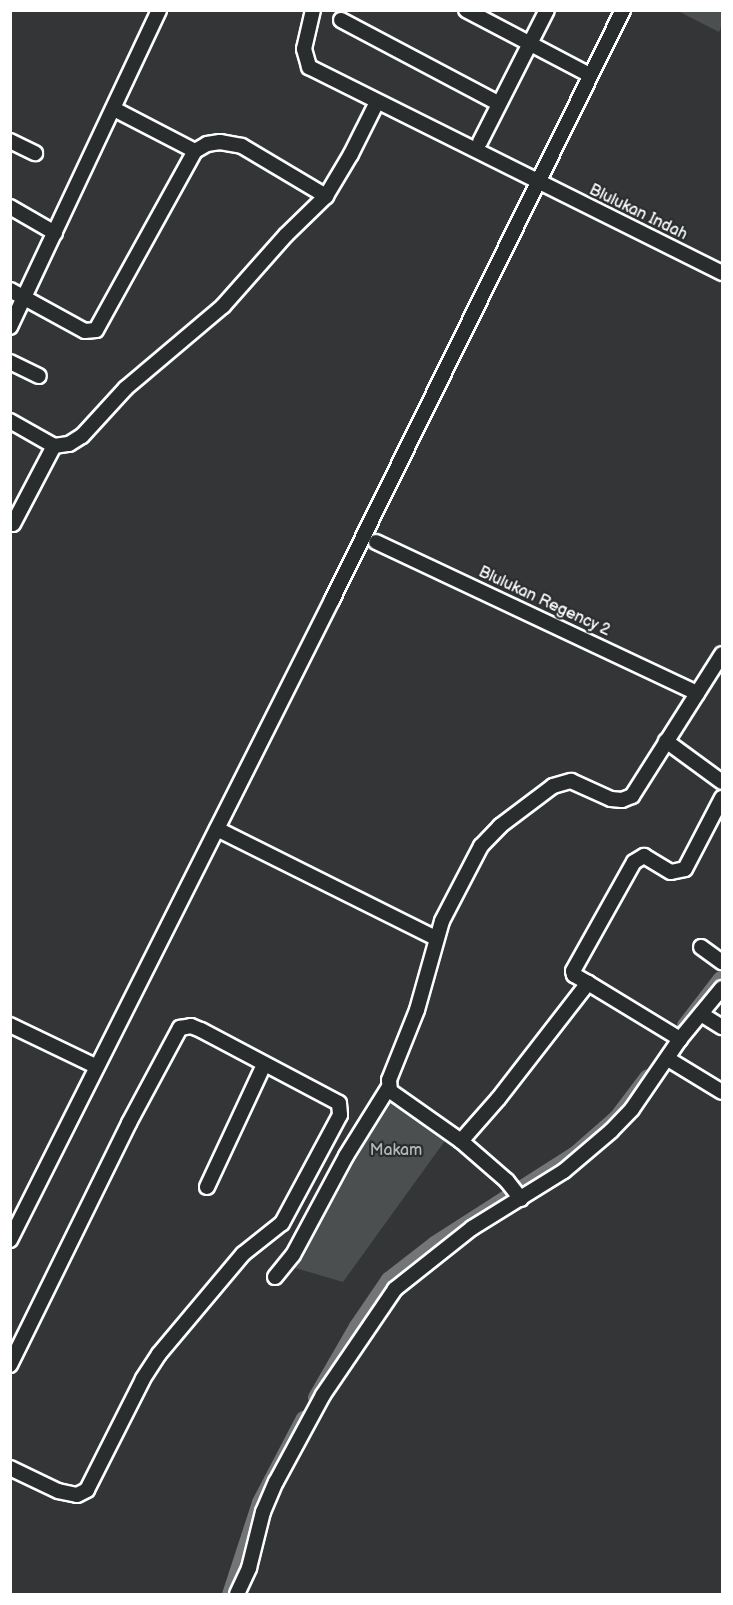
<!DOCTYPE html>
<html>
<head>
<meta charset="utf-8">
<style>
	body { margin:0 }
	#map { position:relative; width:733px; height:1605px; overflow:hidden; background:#333536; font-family:"Balsamiq Sans",sans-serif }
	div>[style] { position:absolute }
	.green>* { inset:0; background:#4c4f50 }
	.canal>* { height:15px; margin:-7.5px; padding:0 7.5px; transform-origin:7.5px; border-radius:7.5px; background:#737576 }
	.roads { filter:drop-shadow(2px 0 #fff) drop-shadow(-2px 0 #fff) drop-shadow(0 2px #fff) drop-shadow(0 -2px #fff) }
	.minor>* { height:14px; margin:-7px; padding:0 7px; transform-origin:7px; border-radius:7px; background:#2a2d2e }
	span { translate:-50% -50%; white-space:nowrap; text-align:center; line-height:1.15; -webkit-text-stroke:4.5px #2a2d2e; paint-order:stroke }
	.street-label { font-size:16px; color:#fff }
	.park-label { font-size:16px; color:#b7b9b9 }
	.frame { position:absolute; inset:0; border:12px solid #fff; pointer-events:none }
</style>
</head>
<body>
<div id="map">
	<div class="green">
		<div style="clip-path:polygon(678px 11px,722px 11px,722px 25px,719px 32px)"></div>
		<div style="clip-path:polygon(388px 1096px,447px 1138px,343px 1282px,292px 1267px)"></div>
	</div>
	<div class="canal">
		<div style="left:684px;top:1025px;width:59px;rotate:-52.5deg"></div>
		<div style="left:315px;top:1397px;width:82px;rotate:-60deg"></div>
		<div style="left:356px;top:1326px;width:57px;rotate:-55.8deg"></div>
		<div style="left:388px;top:1279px;width:58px;rotate:-38deg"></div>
		<div style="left:434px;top:1243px;width:167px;rotate:-32.6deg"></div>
		<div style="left:575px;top:1153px;width:55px;rotate:-41.3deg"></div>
		<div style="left:616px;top:1117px;width:51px;rotate:-52.9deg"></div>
		<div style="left:229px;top:1594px;width:97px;rotate:-71.9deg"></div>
		<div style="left:259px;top:1502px;width:95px;rotate:-62.4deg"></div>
	</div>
	<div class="roads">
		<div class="minor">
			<div style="left:313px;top:10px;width:40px;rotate:103deg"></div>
			<div style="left:304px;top:49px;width:19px;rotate:74deg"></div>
			<div style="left:309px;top:67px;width:462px;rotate:26.5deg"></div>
			<div style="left:466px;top:10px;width:133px;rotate:27.7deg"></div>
			<div style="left:341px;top:20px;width:178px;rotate:27.9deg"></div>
			<div style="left:114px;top:109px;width:91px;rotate:27.4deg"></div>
			<div style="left:10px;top:141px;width:28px;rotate:26deg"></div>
			<div style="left:480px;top:142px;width:148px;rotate:-63.1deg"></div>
			<div style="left:10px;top:207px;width:52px;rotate:30deg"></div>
			<div style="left:10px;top:290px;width:85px;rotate:28.7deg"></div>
			<div style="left:85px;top:331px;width:11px;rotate:-5deg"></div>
			<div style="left:96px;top:330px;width:205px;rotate:-61.1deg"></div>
			<div style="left:195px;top:151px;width:14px;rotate:-30deg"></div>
			<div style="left:207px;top:144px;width:13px;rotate:-9deg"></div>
			<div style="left:220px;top:142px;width:22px;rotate:10deg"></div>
			<div style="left:242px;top:146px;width:98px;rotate:30.8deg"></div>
			<div style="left:10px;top:327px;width:350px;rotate:-64.8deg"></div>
			<div style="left:10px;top:362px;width:32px;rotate:26deg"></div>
			<div style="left:10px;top:421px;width:51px;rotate:29.6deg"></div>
			<div style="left:54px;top:446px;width:15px;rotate:-8deg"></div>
			<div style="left:69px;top:444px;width:15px;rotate:-32deg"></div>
			<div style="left:82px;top:436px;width:65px;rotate:-47.5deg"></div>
			<div style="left:126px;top:388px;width:127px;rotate:-40.2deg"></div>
			<div style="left:223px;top:306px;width:95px;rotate:-48.4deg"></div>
			<div style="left:286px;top:235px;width:56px;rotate:-44.3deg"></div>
			<div style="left:326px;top:196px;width:49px;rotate:-59.2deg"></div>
			<div style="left:351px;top:154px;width:58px;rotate:-63.4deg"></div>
			<div style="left:13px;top:524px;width:88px;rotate:-62.3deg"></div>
			<div style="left:376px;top:542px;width:355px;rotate:25.2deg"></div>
			<div style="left:666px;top:741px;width:69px;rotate:36.2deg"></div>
			<div style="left:217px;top:829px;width:245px;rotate:26.5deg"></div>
			<div style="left:701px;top:947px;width:26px;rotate:36deg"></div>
			<div style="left:588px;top:983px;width:16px;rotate:-150deg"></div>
			<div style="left:574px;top:975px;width:4px;rotate:-104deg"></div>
			<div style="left:573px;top:971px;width:125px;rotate:-60.8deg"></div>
			<div style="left:634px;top:862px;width:12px;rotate:-31deg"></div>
			<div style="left:644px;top:856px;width:31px;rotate:31deg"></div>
			<div style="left:671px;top:872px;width:14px;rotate:-12deg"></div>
			<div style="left:685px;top:869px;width:80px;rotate:-62.5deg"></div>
			<div style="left:701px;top:1014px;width:25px;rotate:32deg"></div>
			<div style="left:10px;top:1025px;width:90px;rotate:25.7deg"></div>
			<div style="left:668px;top:1059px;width:63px;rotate:31.4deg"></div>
			<div style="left:461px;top:1141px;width:56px;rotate:-48.6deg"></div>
			<div style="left:498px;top:1099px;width:147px;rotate:-52.2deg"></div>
			<div style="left:588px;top:983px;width:108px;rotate:31.3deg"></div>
			<div style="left:207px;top:1187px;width:135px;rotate:-65deg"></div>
			<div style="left:521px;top:1199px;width:23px;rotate:-128deg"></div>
			<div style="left:507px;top:1181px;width:61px;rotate:-139deg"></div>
			<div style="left:461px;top:1141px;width:87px;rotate:-144.8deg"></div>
			<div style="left:390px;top:1091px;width:11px;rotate:-95deg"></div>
			<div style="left:389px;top:1080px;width:75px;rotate:-68.2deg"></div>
			<div style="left:417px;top:1010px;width:92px;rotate:-74.3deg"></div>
			<div style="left:442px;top:921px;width:85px;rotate:-62.5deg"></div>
			<div style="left:481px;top:846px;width:28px;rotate:-46deg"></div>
			<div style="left:500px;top:826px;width:66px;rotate:-37deg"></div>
			<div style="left:553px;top:786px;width:19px;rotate:-16deg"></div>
			<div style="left:571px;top:781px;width:44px;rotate:24.2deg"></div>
			<div style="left:611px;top:799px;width:11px;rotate:5deg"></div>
			<div style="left:622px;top:800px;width:11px;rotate:-22deg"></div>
			<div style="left:632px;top:796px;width:168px;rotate:-57.6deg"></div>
			<div style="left:10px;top:1240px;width:716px;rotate:-63.29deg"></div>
			<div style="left:332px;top:600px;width:658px;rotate:-63.75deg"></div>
			<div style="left:275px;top:1277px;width:28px;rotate:-51deg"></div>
			<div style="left:293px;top:1255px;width:112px;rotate:-61.8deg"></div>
			<div style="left:346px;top:1156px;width:81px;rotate:-58.1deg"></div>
			<div style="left:10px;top:1365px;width:270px;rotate:-63.8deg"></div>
			<div style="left:129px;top:1123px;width:108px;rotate:-61.8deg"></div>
			<div style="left:180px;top:1028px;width:11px;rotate:-10deg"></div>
			<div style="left:191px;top:1026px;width:11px;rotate:22deg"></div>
			<div style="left:201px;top:1030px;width:156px;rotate:27.9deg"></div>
			<div style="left:339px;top:1103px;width:12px;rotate:85deg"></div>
			<div style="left:340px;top:1115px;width:123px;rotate:118.2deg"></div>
			<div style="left:282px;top:1223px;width:50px;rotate:141.5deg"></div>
			<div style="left:243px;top:1254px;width:131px;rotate:130deg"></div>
			<div style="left:159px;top:1354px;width:30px;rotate:123deg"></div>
			<div style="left:143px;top:1379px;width:124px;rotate:116.8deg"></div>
			<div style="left:87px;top:1490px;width:11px;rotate:153deg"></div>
			<div style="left:77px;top:1495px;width:19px;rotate:-168deg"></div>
			<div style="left:58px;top:1491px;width:53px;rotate:-154.4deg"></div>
			<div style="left:237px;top:1594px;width:29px;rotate:-65deg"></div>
			<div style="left:249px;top:1568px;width:58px;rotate:-76deg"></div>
			<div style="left:263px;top:1512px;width:33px;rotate:-67deg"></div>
			<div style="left:276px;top:1482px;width:99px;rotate:-61.6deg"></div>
			<div style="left:323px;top:1395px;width:128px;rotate:-55.8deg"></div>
			<div style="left:395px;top:1289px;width:98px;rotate:-38.4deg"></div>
			<div style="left:472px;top:1228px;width:108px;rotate:-31.8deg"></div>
			<div style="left:564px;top:1171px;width:62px;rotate:-40.4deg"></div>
			<div style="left:611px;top:1131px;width:30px;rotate:-46deg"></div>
			<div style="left:632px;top:1109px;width:85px;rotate:-55.6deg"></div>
			<div style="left:680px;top:1039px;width:66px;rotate:-50.5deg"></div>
		</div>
	</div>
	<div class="street-label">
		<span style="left:638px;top:213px;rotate:26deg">Blulukan Indah</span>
		<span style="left:544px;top:602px;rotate:25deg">Blulukan Regency 2</span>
	</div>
	<div class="park-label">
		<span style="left:396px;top:1151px">Makam</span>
	</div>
	<div class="frame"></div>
</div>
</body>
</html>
